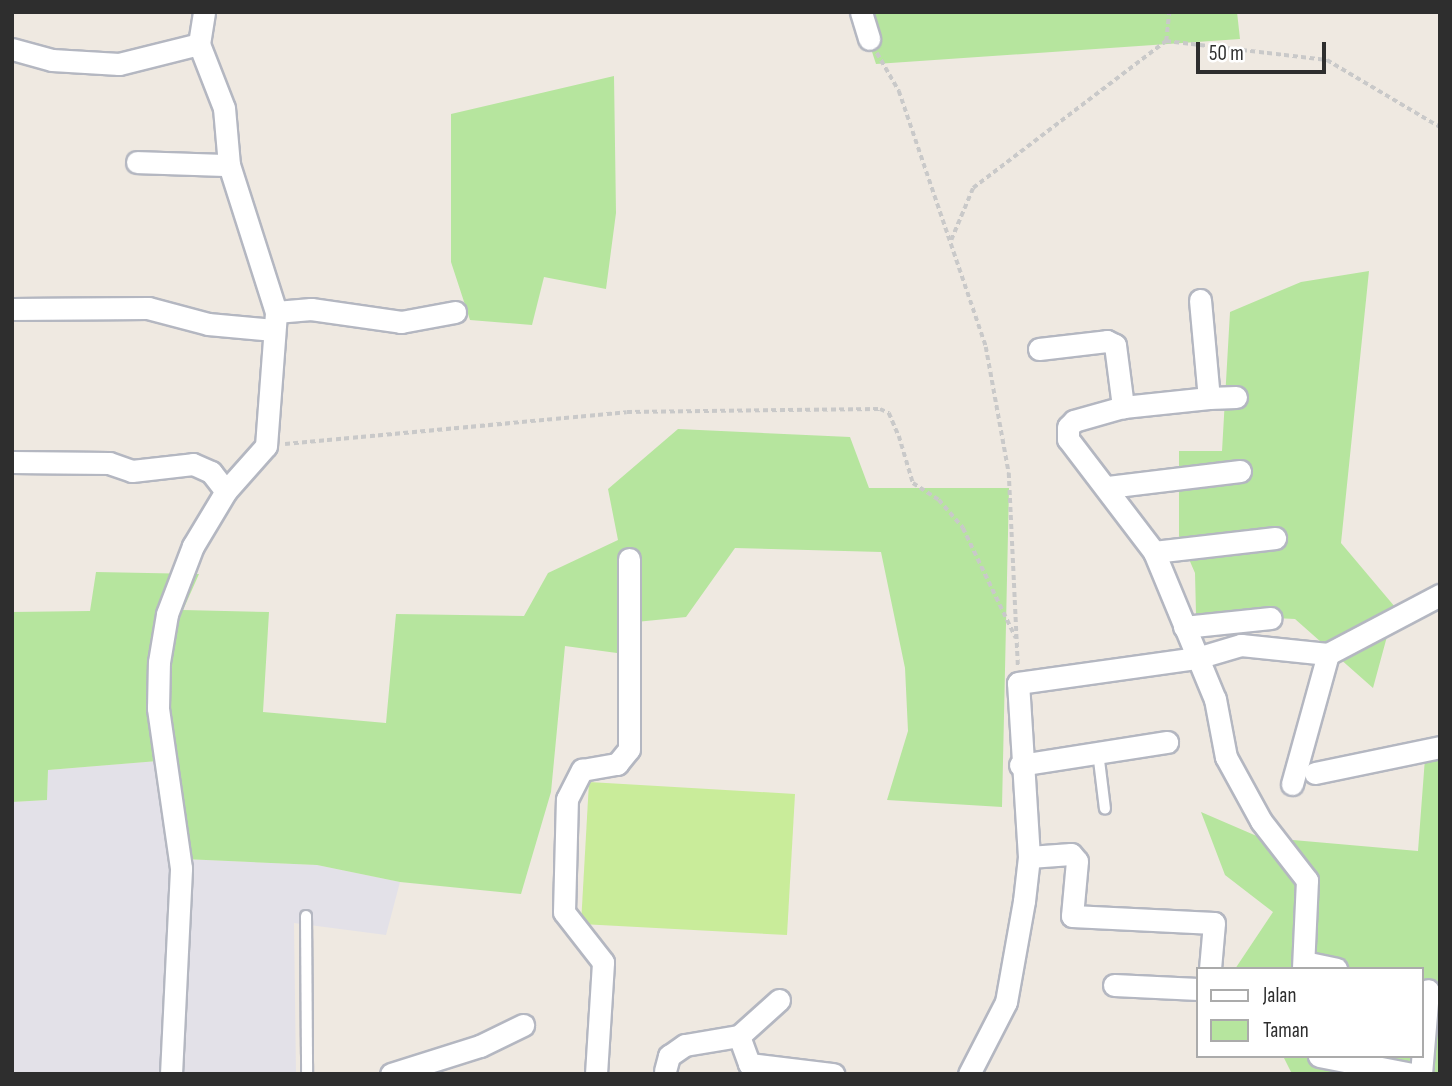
<!DOCTYPE html>
<html>
<head>
<meta charset="utf-8">
<style>
	body { margin:0 }
	#map { position:relative; width:1452px; height:1086px; overflow:hidden; background:#efe9e1; font-family:"Sofia Sans Condensed",sans-serif }
	div>[style] { position:absolute }
	.industrial>* { inset:0; background:#e3e1e8 }
	.green>* { inset:0; background:#b6e59e }
	.pitch>* { inset:0; background:#c9ec9a }
	.path>* { height:3.5px; margin-top:-1.75px; transform-origin:0; background:repeating-linear-gradient(90deg,#c9c9c9 0 5px,transparent 0 8.5px) }
	.roads { filter:drop-shadow(2px 0 #b4b7c1) drop-shadow(-2px 0 #b4b7c1) drop-shadow(0 2px #b4b7c1) drop-shadow(0 -2px #b4b7c1) }
	.service>* { height:10px; margin:-5px; padding:0 5px; transform-origin:5px; border-radius:5px; background:#fff }
	.minor>* { height:21px; margin:-10.5px; padding:0 10.5px; transform-origin:10.5px; border-radius:10.5px; background:#fff }
	span { translate:-50% -50%; white-space:nowrap; text-align:center; line-height:1.15; -webkit-text-stroke:7px #fff; paint-order:stroke }
	.frame { position:absolute; inset:0; border:14px solid #2e2e2e; pointer-events:none }
	.legend { position:absolute; left:1196px; top:967px; width:228px; height:91px; box-sizing:border-box; background:#fff; border:2px solid #ababab; margin:0; padding:9px 12px; list-style:none; font-size:21px; color:#2e2e2e }
	.legend li { display:flex; align-items:center; gap:14px; height:35px }
	.legend b { width:35px; border:2px solid #ababab }
	.scale { position:absolute; left:1196px; top:42px; width:130px; height:32px; box-sizing:border-box; border:4px solid #2e2e2e; border-top:0; padding-left:9px; font-size:21px; line-height:24px; white-space:nowrap; color:#2e2e2e; -webkit-text-stroke:5px #fff; paint-order:stroke }
</style>
</head>
<body>
<div id="map">
	<div class="industrial">
		<div style="clip-path:polygon(158px 761px,184px 859px,317px 865px,400px 882px,386px 935px,294px 923px,296px 1074px,12px 1074px,12px 802px,47px 800px,48px 770px)"></div>
	</div>
	<div class="green">
		<div style="clip-path:polygon(859px 12px,1237px 12px,1240px 39px,876px 64px)"></div>
		<div style="clip-path:polygon(614px 76px,616px 213px,606px 289px,544px 277px,532px 325px,470px 320px,451px 262px,451px 114px)"></div>
		<div style="clip-path:polygon(1369px 271px,1341px 543px,1395px 607px,1373px 688px,1295px 619px,1196px 614px,1195px 573px,1179px 536px,1179px 451px,1222px 451px,1230px 312px,1301px 282px)"></div>
		<div style="clip-path:polygon(678px 429px,850px 437px,869px 488px,1009px 488px,1002px 807px,887px 800px,908px 731px,905px 668px,881px 552px,735px 548px,686px 617px,626px 623px,617px 653px,565px 646px,551px 792px,521px 894px,400px 882px,317px 865px,184px 859px,158px 761px,48px 770px,47px 800px,12px 802px,12px 612px,90px 611px,96px 572px,199px 574px,183px 610px,269px 612px,263px 712px,386px 723px,396px 614px,524px 616px,548px 573px,618px 540px,608px 489px)"></div>
		<div style="clip-path:polygon(1425px 758px,1440px 761px,1440px 1074px,1292px 1074px,1283px 1056px,1422px 1056px,1422px 969px,1235px 969px,1273px 912px,1225px 875px,1201px 812px,1259px 837px,1418px 851px)"></div>
	</div>
	<div class="pitch">
		<div style="clip-path:polygon(589px 782px,795px 794px,787px 935px,581px 924px)"></div>
	</div>
	<div class="path">
		<div style="left:1166px;top:41px;width:29px;rotate:-84deg"></div>
		<div style="left:877px;top:53px;width:44px;rotate:59.9deg"></div>
		<div style="left:899px;top:91px;width:270px;rotate:71.2deg"></div>
		<div style="left:986px;top:347px;width:128px;rotate:79.7deg"></div>
		<div style="left:1009px;top:473px;width:193px;rotate:87.3deg"></div>
		<div style="left:951px;top:240px;width:56px;rotate:-67.1deg"></div>
		<div style="left:973px;top:188px;width:243px;rotate:-37.3deg"></div>
		<div style="left:1166px;top:41px;width:162px;rotate:6.7deg"></div>
		<div style="left:1327px;top:60px;width:131px;rotate:30.7deg"></div>
		<div style="left:285px;top:444px;width:343px;rotate:-5.3deg"></div>
		<div style="left:627px;top:412px;width:253px;rotate:-0.7deg"></div>
		<div style="left:880px;top:409px;width:10px;rotate:24deg"></div>
		<div style="left:889px;top:413px;width:25px;rotate:67deg"></div>
		<div style="left:899px;top:436px;width:49px;rotate:73.4deg"></div>
		<div style="left:913px;top:483px;width:31px;rotate:33deg"></div>
		<div style="left:939px;top:500px;width:37px;rotate:49deg"></div>
		<div style="left:963px;top:528px;width:122px;rotate:64.3deg"></div>
	</div>
	<div class="roads">
		<div class="service">
			<div style="left:1098px;top:752px;width:57px;rotate:83deg"></div>
			<div style="left:306px;top:916px;width:158px;rotate:89.6deg"></div>
		</div>
		<div class="minor">
			<div style="left:861px;top:12px;width:28px;rotate:73deg"></div>
			<div style="left:12px;top:49px;width:41px;rotate:15.4deg"></div>
			<div style="left:52px;top:60px;width:67px;rotate:3.4deg"></div>
			<div style="left:119px;top:64px;width:82px;rotate:-14deg"></div>
			<div style="left:137px;top:162px;width:92px;rotate:1.9deg"></div>
			<div style="left:1200px;top:300px;width:98px;rotate:84.8deg"></div>
			<div style="left:1209px;top:398px;width:27px;rotate:-2deg"></div>
			<div style="left:12px;top:309px;width:136px;rotate:-0.4deg"></div>
			<div style="left:148px;top:308px;width:62px;rotate:14.9deg"></div>
			<div style="left:208px;top:324px;width:66px;rotate:5.2deg"></div>
			<div style="left:276px;top:312px;width:35px;rotate:-5deg"></div>
			<div style="left:311px;top:309px;width:91px;rotate:8.2deg"></div>
			<div style="left:401px;top:322px;width:55px;rotate:-10.5deg"></div>
			<div style="left:1039px;top:349px;width:68px;rotate:-6.7deg"></div>
			<div style="left:1107px;top:341px;width:9px;rotate:27deg"></div>
			<div style="left:1115px;top:345px;width:63px;rotate:82.6deg"></div>
			<div style="left:1209px;top:398px;width:86px;rotate:174deg"></div>
			<div style="left:1123px;top:407px;width:51px;rotate:164.1deg"></div>
			<div style="left:1074px;top:421px;width:8px;rotate:135deg"></div>
			<div style="left:1068px;top:427px;width:12px;rotate:90deg"></div>
			<div style="left:1068px;top:439px;width:142px;rotate:52.7deg"></div>
			<div style="left:1154px;top:552px;width:159px;rotate:67.5deg"></div>
			<div style="left:1215px;top:699px;width:59px;rotate:79.3deg"></div>
			<div style="left:1226px;top:757px;width:73px;rotate:61.3deg"></div>
			<div style="left:1261px;top:821px;width:75px;rotate:52.1deg"></div>
			<div style="left:1307px;top:880px;width:89px;rotate:92.6deg"></div>
			<div style="left:12px;top:462px;width:97px;rotate:0.6deg"></div>
			<div style="left:109px;top:463px;width:24px;rotate:19deg"></div>
			<div style="left:132px;top:471px;width:61px;rotate:-6.5deg"></div>
			<div style="left:193px;top:464px;width:20px;rotate:24deg"></div>
			<div style="left:211px;top:472px;width:24px;rotate:52deg"></div>
			<div style="left:1108px;top:487px;width:133px;rotate:-6.9deg"></div>
			<div style="left:1154px;top:552px;width:122px;rotate:-6.6deg"></div>
			<div style="left:1184px;top:627px;width:87px;rotate:-5.9deg"></div>
			<div style="left:1020px;top:765px;width:149px;rotate:-8.9deg"></div>
			<div style="left:1315px;top:773px;width:128px;rotate:-11.7deg"></div>
			<div style="left:1292px;top:784px;width:135px;rotate:-74.5deg"></div>
			<div style="left:1029px;top:857px;width:42px;rotate:-4.1deg"></div>
			<div style="left:1071px;top:854px;width:9px;rotate:49deg"></div>
			<div style="left:1077px;top:861px;width:55px;rotate:95.2deg"></div>
			<div style="left:1072px;top:916px;width:142px;rotate:2.8deg"></div>
			<div style="left:1214px;top:923px;width:46px;rotate:95deg"></div>
			<div style="left:1304px;top:962px;width:33px;rotate:12deg"></div>
			<div style="left:1114px;top:985px;width:84px;rotate:2.7deg"></div>
			<div style="left:779px;top:1000px;width:54px;rotate:138deg"></div>
			<div style="left:739px;top:1036px;width:30px;rotate:70deg"></div>
			<div style="left:749px;top:1064px;width:85px;rotate:6.8deg"></div>
			<div style="left:1319px;top:1056px;width:95px;rotate:11deg"></div>
			<div style="left:665px;top:1071px;width:16px;rotate:-75deg"></div>
			<div style="left:669px;top:1056px;width:19px;rotate:-35deg"></div>
			<div style="left:685px;top:1045px;width:55px;rotate:-9.5deg"></div>
			<div style="left:171px;top:1074px;width:206px;rotate:-87.2deg"></div>
			<div style="left:181px;top:868px;width:162px;rotate:-98.2deg"></div>
			<div style="left:158px;top:708px;width:46px;rotate:-88.8deg"></div>
			<div style="left:159px;top:662px;width:49px;rotate:-80.5deg"></div>
			<div style="left:167px;top:614px;width:73px;rotate:-69.1deg"></div>
			<div style="left:193px;top:546px;width:64px;rotate:-59deg"></div>
			<div style="left:226px;top:491px;width:60px;rotate:-48.4deg"></div>
			<div style="left:266px;top:446px;width:134px;rotate:-85.7deg"></div>
			<div style="left:276px;top:312px;width:154px;rotate:-107.7deg"></div>
			<div style="left:229px;top:165px;width:57px;rotate:-95deg"></div>
			<div style="left:224px;top:108px;width:69px;rotate:-111.3deg"></div>
			<div style="left:199px;top:44px;width:32px;rotate:-81deg"></div>
			<div style="left:391px;top:1074px;width:93px;rotate:-17.5deg"></div>
			<div style="left:480px;top:1046px;width:48px;rotate:-26deg"></div>
			<div style="left:596px;top:1074px;width:112px;rotate:-86.4deg"></div>
			<div style="left:603px;top:962px;width:63px;rotate:-128deg"></div>
			<div style="left:564px;top:912px;width:113px;rotate:-88.5deg"></div>
			<div style="left:567px;top:799px;width:33px;rotate:-63deg"></div>
			<div style="left:582px;top:770px;width:36px;rotate:-10deg"></div>
			<div style="left:617px;top:764px;width:19px;rotate:-51deg"></div>
			<div style="left:629px;top:749px;width:190px;rotate:-90deg"></div>
			<div style="left:969px;top:1074px;width:81px;rotate:-62.8deg"></div>
			<div style="left:1006px;top:1002px;width:103px;rotate:-79.9deg"></div>
			<div style="left:1024px;top:901px;width:44px;rotate:-83.5deg"></div>
			<div style="left:1029px;top:857px;width:174px;rotate:-93.6deg"></div>
			<div style="left:1018px;top:683px;width:181px;rotate:-8deg"></div>
			<div style="left:1197px;top:658px;width:46px;rotate:-16.5deg"></div>
			<div style="left:1241px;top:645px;width:87px;rotate:5.9deg"></div>
			<div style="left:1328px;top:654px;width:127px;rotate:-27.8deg"></div>
			<div style="left:1421px;top:1074px;width:84px;rotate:-85.2deg"></div>
		</div>
	</div>
	<div class="frame"></div>
	<ul class="legend">
	<li><b style="height:9px;background:#fff"></b>Jalan</li>
	<li><b style="height:19px;background:#b6e59e"></b>Taman</li>
	</ul>
	<div class="scale">50 m</div>
</div>
</body>
</html>
